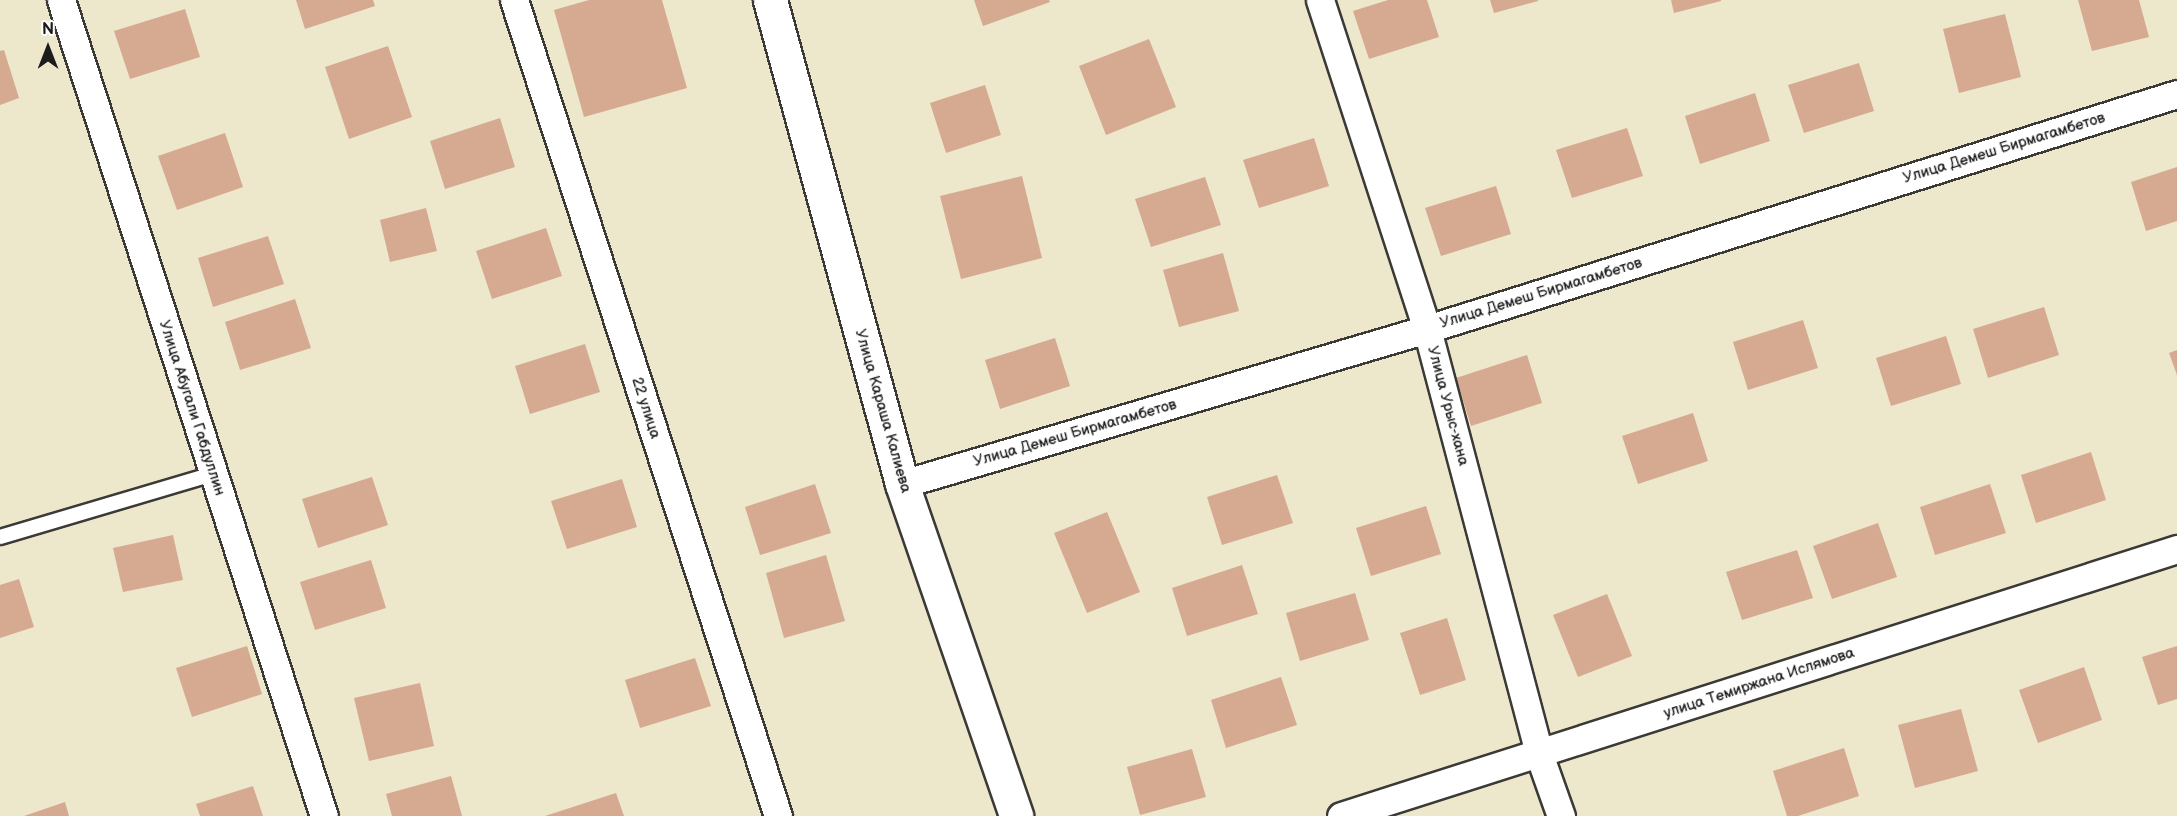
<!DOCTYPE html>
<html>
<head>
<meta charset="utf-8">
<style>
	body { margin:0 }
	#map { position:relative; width:2177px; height:816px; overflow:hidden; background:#ede7cc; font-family:"Balsamiq Sans",sans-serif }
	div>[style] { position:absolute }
	.building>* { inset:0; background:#d6a991 }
	.roads { filter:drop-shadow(2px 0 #3b3a36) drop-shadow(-2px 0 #3b3a36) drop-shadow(0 2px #3b3a36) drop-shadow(0 -2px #3b3a36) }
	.service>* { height:14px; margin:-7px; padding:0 7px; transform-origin:7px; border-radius:7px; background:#fff }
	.minor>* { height:27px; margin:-13.5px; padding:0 13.5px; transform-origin:13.5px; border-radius:13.5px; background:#fff }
	.tertiary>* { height:33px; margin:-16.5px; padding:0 16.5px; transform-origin:16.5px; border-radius:16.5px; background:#fff }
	span { translate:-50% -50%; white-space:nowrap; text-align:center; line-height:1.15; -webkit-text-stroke:4.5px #fff; paint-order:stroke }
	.street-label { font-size:15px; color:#1c1c1c }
	.north { position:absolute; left:18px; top:18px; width:60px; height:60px; -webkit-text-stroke:4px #fff; paint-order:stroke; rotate:0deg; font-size:16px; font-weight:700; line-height:24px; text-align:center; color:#1c1c1c }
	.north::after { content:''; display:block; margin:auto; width:21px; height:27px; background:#1c1c1c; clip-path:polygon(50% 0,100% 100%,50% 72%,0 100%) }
</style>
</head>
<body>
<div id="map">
	<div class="building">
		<div style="clip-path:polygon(296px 0,373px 0,375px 6px,305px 29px)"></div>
		<div style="clip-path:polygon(589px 0,662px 0,687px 88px,584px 117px,554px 10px)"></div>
		<div style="clip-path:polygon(974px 0,1049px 0,1050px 2px,983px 26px)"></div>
		<div style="clip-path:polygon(1388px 0,1427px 0,1439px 37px,1369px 59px,1353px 11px)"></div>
		<div style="clip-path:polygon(1490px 0,1538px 0,1538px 1px,1494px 13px)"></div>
		<div style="clip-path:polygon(1671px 0,1721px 0,1721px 1px,1674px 13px)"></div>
		<div style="clip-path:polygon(2078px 0,2139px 0,2149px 37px,2092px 51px)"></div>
		<div style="clip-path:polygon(185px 9px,200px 57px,130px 79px,114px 31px)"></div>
		<div style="clip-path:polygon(2005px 14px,2021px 77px,1959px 93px,1943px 29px)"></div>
		<div style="clip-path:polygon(1149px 39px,1176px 107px,1106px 135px,1079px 66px)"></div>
		<div style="clip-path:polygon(388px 46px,412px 117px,349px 139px,325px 67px)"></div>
		<div style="clip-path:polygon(4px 50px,19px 98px,0 105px,0 51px)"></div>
		<div style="clip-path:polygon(1859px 63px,1874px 111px,1804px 133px,1788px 85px)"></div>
		<div style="clip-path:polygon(985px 85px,1001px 135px,946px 153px,930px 103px)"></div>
		<div style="clip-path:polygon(1755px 93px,1770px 141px,1700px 164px,1685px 116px)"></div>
		<div style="clip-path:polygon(500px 118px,515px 167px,445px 189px,430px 141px)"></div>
		<div style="clip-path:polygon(1627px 128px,1643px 176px,1572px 198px,1556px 150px)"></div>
		<div style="clip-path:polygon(225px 133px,243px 187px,177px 210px,158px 156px)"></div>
		<div style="clip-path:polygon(1314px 138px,1329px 186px,1259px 208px,1243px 160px)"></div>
		<div style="clip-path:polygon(2177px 167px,2177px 221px,2146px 231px,2131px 182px)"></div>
		<div style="clip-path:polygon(1022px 176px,1042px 258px,961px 279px,940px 196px)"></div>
		<div style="clip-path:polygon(1205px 177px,1221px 225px,1151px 247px,1135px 199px)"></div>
		<div style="clip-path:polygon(1496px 186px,1511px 234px,1441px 256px,1425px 208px)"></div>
		<div style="clip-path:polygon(426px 208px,437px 251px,390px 262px,380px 220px)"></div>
		<div style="clip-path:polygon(546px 228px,562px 276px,492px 299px,476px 251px)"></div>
		<div style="clip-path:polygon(268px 236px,284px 284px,213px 307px,198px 258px)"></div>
		<div style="clip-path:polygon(1223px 253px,1239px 311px,1179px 327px,1163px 270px)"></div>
		<div style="clip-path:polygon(295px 299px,311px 348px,240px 370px,225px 322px)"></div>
		<div style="clip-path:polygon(2044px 307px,2059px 355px,1988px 378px,1973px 329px)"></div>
		<div style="clip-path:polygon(1803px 320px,1818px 368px,1748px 390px,1733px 342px)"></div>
		<div style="clip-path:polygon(1946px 336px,1961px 384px,1891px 406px,1876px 358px)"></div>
		<div style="clip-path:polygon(1055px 338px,1070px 386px,1000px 409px,985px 360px)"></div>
		<div style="clip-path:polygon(585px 344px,600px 392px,530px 414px,515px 366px)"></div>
		<div style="clip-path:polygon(2177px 350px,2177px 375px,2169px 353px)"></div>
		<div style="clip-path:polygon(1527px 355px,1542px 403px,1471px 426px,1456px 378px)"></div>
		<div style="clip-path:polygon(1693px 413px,1708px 461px,1638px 484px,1622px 436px)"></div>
		<div style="clip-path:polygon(2091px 452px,2106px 500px,2036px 523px,2021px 475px)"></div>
		<div style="clip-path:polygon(1277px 475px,1293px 523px,1222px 545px,1207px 497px)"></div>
		<div style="clip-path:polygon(372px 477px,388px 525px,318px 548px,302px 499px)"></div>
		<div style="clip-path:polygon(622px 479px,637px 527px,567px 549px,551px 501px)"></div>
		<div style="clip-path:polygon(815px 484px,831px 533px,760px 555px,745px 507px)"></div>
		<div style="clip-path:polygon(1990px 484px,2006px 533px,1935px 555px,1920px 507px)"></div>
		<div style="clip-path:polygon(1426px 506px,1441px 554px,1371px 576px,1356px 528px)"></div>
		<div style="clip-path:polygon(1107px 512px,1140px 592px,1087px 613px,1054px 533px)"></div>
		<div style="clip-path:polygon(1878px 523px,1897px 577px,1832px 599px,1813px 546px)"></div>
		<div style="clip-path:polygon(173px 535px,183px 580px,123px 592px,113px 548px)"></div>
		<div style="clip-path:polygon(1797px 550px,1813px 598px,1742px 620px,1726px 572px)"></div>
		<div style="clip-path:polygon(826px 555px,845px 621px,784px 638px,766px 573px)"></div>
		<div style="clip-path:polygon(371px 560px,386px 608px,315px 630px,300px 582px)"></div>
		<div style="clip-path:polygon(1242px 565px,1258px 614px,1187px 636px,1172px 588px)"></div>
		<div style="clip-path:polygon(19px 579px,34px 627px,0 638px,0 585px)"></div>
		<div style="clip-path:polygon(1355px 593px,1369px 640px,1300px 661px,1286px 613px)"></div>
		<div style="clip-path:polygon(1607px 594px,1632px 656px,1578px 677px,1553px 615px)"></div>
		<div style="clip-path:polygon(1447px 618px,1466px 680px,1420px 695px,1400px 633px)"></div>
		<div style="clip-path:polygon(247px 646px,262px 694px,192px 717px,176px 668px)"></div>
		<div style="clip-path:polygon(2177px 646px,2177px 699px,2158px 705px,2142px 657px)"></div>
		<div style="clip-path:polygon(695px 658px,711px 706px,640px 728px,625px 680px)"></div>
		<div style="clip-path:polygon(2084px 667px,2102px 720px,2038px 743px,2019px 690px)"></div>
		<div style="clip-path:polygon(1281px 677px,1297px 725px,1226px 748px,1211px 700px)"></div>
		<div style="clip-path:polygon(420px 683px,434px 746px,369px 761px,354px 698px)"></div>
		<div style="clip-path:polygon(1961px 709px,1978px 771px,1915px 788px,1898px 725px)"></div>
		<div style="clip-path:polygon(1844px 748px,1859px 796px,1798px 816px,1787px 816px,1773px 771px)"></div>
		<div style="clip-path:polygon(1192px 749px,1206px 797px,1140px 815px,1127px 767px)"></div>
		<div style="clip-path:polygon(451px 776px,462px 816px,392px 816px,386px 794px)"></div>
		<div style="clip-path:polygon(253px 786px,263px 816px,200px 816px,196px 804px)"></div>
		<div style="clip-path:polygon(616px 793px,624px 816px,545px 816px)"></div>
		<div style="clip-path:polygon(65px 802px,69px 816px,24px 816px)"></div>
	</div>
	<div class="roads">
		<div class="service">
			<div style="left:0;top:537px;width:222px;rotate:-16.5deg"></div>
		</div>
		<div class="minor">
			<div style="left:61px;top:0;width:857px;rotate:72.14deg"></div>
			<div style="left:514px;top:0;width:858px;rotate:72.07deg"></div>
			<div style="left:1320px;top:0;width:346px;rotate:72deg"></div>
			<div style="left:1427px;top:329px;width:440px;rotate:75.2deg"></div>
			<div style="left:1539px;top:754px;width:66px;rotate:70.5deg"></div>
			<div style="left:902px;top:484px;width:547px;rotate:-16.45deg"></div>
			<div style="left:1427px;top:329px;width:786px;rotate:-17.4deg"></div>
			<div style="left:1341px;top:816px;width:878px;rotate:-17.71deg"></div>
		</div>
		<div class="tertiary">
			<div style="left:770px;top:0;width:502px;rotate:74.74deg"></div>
			<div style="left:902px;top:484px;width:351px;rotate:71deg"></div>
		</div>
	</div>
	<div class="street-label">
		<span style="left:2004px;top:148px;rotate:-17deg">Улица Демеш Бирмагамбетов</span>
		<span style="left:1541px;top:293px;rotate:-17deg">Улица Демеш Бирмагамбетов</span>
		<span style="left:1448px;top:406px;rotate:75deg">Улица Урыс-хана</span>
		<span style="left:192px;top:408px;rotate:72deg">Улица Абугали Габдуллин</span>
		<span style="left:646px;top:408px;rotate:72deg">22 улица</span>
		<span style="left:883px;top:411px;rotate:74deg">Улица Караша Калиева</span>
		<span style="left:1075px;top:433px;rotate:-16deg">Улица Демеш Бирмагамбетов</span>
		<span style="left:1759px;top:683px;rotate:-18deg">улица Темиржана Ислямова</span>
	</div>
	<div class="north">N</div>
</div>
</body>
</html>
